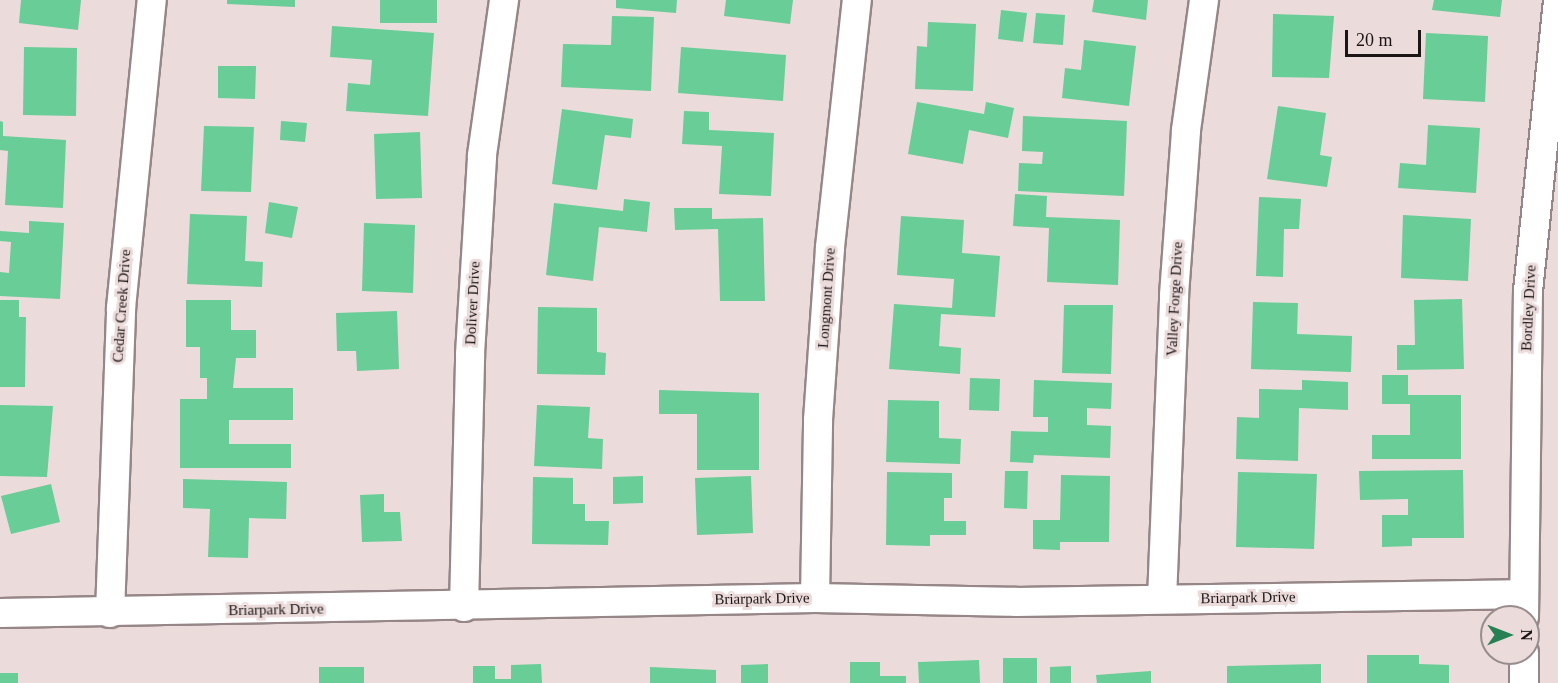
<!DOCTYPE html>
<html>
<head>
<meta charset="utf-8">
<style>
	body { margin:0 }
	#map { position:relative; width:1558px; height:683px; overflow:hidden; background:#ecdbdb; font-family:Georgia,serif }
	div>[style] { position:absolute }
	.building>* { inset:0; background:#68cd96 }
	.roads { filter:drop-shadow(2px 0 #968687) drop-shadow(-2px 0 #968687) drop-shadow(0 2px #968687) drop-shadow(0 -2px #968687) }
	.minor>* { height:28px; margin:-14px; padding:0 14px; transform-origin:14px; border-radius:14px; background:#fff }
	span { translate:-50% -50%; white-space:nowrap; text-align:center; line-height:1.15; -webkit-text-stroke:6px #ecdbdb; paint-order:stroke }
	.street-label { font-size:15px; color:#1b1515 }
	.north { position:absolute; left:1480px; top:605px; width:60px; height:60px; box-sizing:border-box; background:#ecdbdb; border:2px solid #988c8c; border-radius:50%; rotate:90deg; font-size:16px; font-weight:700; line-height:24px; text-align:center; color:#1b1515 }
	.north::after { content:''; display:block; margin:auto; width:21px; height:27px; background:#288155; clip-path:polygon(50% 0,100% 100%,50% 72%,0 100%) }
	.scale { position:absolute; left:1345px; top:30px; width:76px; height:27px; box-sizing:border-box; border:3px solid #1b1515; border-top:0; padding-left:8px; font-size:18px; line-height:21px; white-space:nowrap; color:#1b1515; -webkit-text-stroke:4px #ecdbdb; paint-order:stroke }
</style>
</head>
<body>
<div id="map">
	<div class="building">
		<div style="clip-path:polygon(21px 0,81px 0,78px 30px,19px 23px)"></div>
		<div style="clip-path:polygon(227px 0,295px 0,295px 7px,227px 4px)"></div>
		<div style="clip-path:polygon(380px 0,437px 0,437px 23px,380px 23px)"></div>
		<div style="clip-path:polygon(616px 0,677px 0,676px 13px,616px 8px)"></div>
		<div style="clip-path:polygon(726px 0,793px 0,790px 24px,724px 16px)"></div>
		<div style="clip-path:polygon(1094px 0,1148px 0,1146px 20px,1092px 12px)"></div>
		<div style="clip-path:polygon(1434px 0,1502px 0,1500px 17px,1432px 10px)"></div>
		<div style="clip-path:polygon(1001px 10px,1027px 13px,1023px 42px,998px 39px)"></div>
		<div style="clip-path:polygon(1036px 13px,1065px 15px,1063px 45px,1033px 43px)"></div>
		<div style="clip-path:polygon(1273px 14px,1334px 16px,1329px 78px,1272px 77px)"></div>
		<div style="clip-path:polygon(612px 16px,654px 17px,651px 91px,561px 87px,563px 44px,611px 45px)"></div>
		<div style="clip-path:polygon(928px 22px,976px 24px,973px 91px,915px 89px,917px 46px,927px 47px)"></div>
		<div style="clip-path:polygon(332px 26px,434px 33px,428px 116px,346px 111px,348px 83px,370px 85px,372px 60px,330px 57px)"></div>
		<div style="clip-path:polygon(1426px 33px,1488px 36px,1485px 102px,1423px 99px)"></div>
		<div style="clip-path:polygon(1084px 40px,1136px 46px,1129px 106px,1062px 98px,1065px 68px,1081px 70px)"></div>
		<div style="clip-path:polygon(24px 47px,77px 48px,76px 116px,23px 115px)"></div>
		<div style="clip-path:polygon(681px 47px,786px 55px,783px 101px,678px 93px)"></div>
		<div style="clip-path:polygon(218px 66px,256px 66px,255px 99px,218px 98px)"></div>
		<div style="clip-path:polygon(917px 102px,984px 114px,986px 102px,1014px 108px,1008px 138px,969px 130px,963px 164px,908px 154px)"></div>
		<div style="clip-path:polygon(1278px 106px,1326px 113px,1320px 155px,1332px 157px,1327px 187px,1267px 179px)"></div>
		<div style="clip-path:polygon(562px 109px,633px 119px,631px 138px,605px 135px,597px 190px,552px 184px)"></div>
		<div style="clip-path:polygon(684px 111px,709px 112px,709px 130px,774px 133px,771px 196px,719px 194px,722px 146px,682px 144px)"></div>
		<div style="clip-path:polygon(1023px 116px,1127px 121px,1124px 196px,1018px 191px,1019px 163px,1042px 164px,1043px 152px,1022px 151px)"></div>
		<div style="clip-path:polygon(0 121px,3px 122px,3px 136px,66px 140px,63px 208px,5px 205px,8px 151px,0 150px)"></div>
		<div style="clip-path:polygon(281px 121px,307px 123px,305px 142px,280px 140px)"></div>
		<div style="clip-path:polygon(1428px 125px,1480px 128px,1476px 193px,1398px 188px,1400px 163px,1426px 165px)"></div>
		<div style="clip-path:polygon(204px 126px,254px 127px,251px 192px,201px 191px)"></div>
		<div style="clip-path:polygon(420px 132px,422px 198px,376px 199px,374px 134px)"></div>
		<div style="clip-path:polygon(1015px 194px,1047px 196px,1046px 217px,1120px 220px,1118px 285px,1047px 282px,1049px 228px,1013px 226px)"></div>
		<div style="clip-path:polygon(1259px 197px,1301px 199px,1299px 229px,1284px 229px,1283px 277px,1256px 276px)"></div>
		<div style="clip-path:polygon(624px 199px,650px 202px,647px 232px,599px 227px,593px 281px,546px 275px,554px 203px,623px 211px)"></div>
		<div style="clip-path:polygon(269px 202px,298px 207px,292px 238px,265px 233px)"></div>
		<div style="clip-path:polygon(674px 208px,712px 208px,712px 219px,763px 218px,765px 301px,720px 301px,718px 229px,675px 230px)"></div>
		<div style="clip-path:polygon(190px 214px,247px 216px,245px 261px,263px 262px,262px 287px,187px 284px)"></div>
		<div style="clip-path:polygon(1403px 215px,1471px 219px,1468px 281px,1401px 278px)"></div>
		<div style="clip-path:polygon(901px 216px,964px 220px,962px 253px,1000px 256px,995px 317px,941px 314px,939px 346px,961px 348px,960px 374px,889px 369px,894px 304px,952px 308px,954px 279px,897px 275px)"></div>
		<div style="clip-path:polygon(29px 221px,64px 223px,60px 299px,0 296px,0 272px,9px 273px,11px 242px,0 241px,0 231px,29px 233px)"></div>
		<div style="clip-path:polygon(364px 223px,415px 225px,413px 293px,362px 291px)"></div>
		<div style="clip-path:polygon(1462px 299px,1464px 369px,1397px 370px,1397px 345px,1415px 345px,1414px 300px)"></div>
		<div style="clip-path:polygon(0 300px,19px 300px,19px 317px,26px 317px,25px 387px,0 387px)"></div>
		<div style="clip-path:polygon(186px 300px,231px 300px,231px 330px,256px 330px,256px 358px,236px 358px,233px 388px,293px 388px,293px 420px,229px 420px,229px 444px,291px 444px,291px 468px,180px 468px,180px 399px,207px 399px,207px 378px,200px 378px,200px 347px,186px 347px)"></div>
		<div style="clip-path:polygon(1253px 302px,1298px 303px,1297px 334px,1352px 336px,1351px 372px,1251px 369px)"></div>
		<div style="clip-path:polygon(1064px 305px,1113px 305px,1111px 374px,1062px 373px)"></div>
		<div style="clip-path:polygon(538px 307px,597px 308px,597px 352px,606px 353px,605px 375px,537px 374px)"></div>
		<div style="clip-path:polygon(397px 311px,399px 369px,357px 371px,356px 351px,337px 351px,336px 313px)"></div>
		<div style="clip-path:polygon(1382px 375px,1408px 375px,1408px 395px,1461px 395px,1461px 459px,1372px 459px,1372px 435px,1410px 435px,1410px 404px,1382px 404px)"></div>
		<div style="clip-path:polygon(970px 378px,1000px 379px,999px 411px,969px 410px)"></div>
		<div style="clip-path:polygon(1034px 380px,1112px 383px,1111px 409px,1087px 408px,1087px 425px,1111px 426px,1110px 458px,1034px 455px,1033px 463px,1010px 462px,1011px 431px,1048px 432px,1048px 417px,1033px 417px)"></div>
		<div style="clip-path:polygon(1302px 380px,1348px 382px,1348px 410px,1299px 408px,1298px 461px,1236px 459px,1237px 417px,1259px 418px,1259px 389px,1302px 390px)"></div>
		<div style="clip-path:polygon(659px 390px,759px 393px,759px 470px,697px 470px,697px 414px,659px 414px)"></div>
		<div style="clip-path:polygon(888px 400px,939px 401px,939px 438px,961px 439px,960px 464px,886px 462px)"></div>
		<div style="clip-path:polygon(0 405px,53px 406px,47px 477px,0 476px)"></div>
		<div style="clip-path:polygon(537px 405px,590px 407px,588px 438px,603px 439px,602px 469px,534px 466px)"></div>
		<div style="clip-path:polygon(1463px 470px,1464px 538px,1412px 538px,1412px 546px,1382px 547px,1382px 515px,1408px 515px,1408px 499px,1360px 500px,1359px 471px)"></div>
		<div style="clip-path:polygon(1005px 471px,1028px 471px,1027px 509px,1004px 508px)"></div>
		<div style="clip-path:polygon(887px 472px,952px 473px,952px 498px,944px 498px,944px 521px,966px 521px,966px 535px,930px 535px,930px 546px,886px 545px)"></div>
		<div style="clip-path:polygon(1238px 472px,1317px 474px,1314px 549px,1236px 547px)"></div>
		<div style="clip-path:polygon(1061px 475px,1110px 476px,1109px 542px,1060px 542px,1060px 550px,1033px 549px,1033px 520px,1060px 520px)"></div>
		<div style="clip-path:polygon(643px 476px,643px 503px,613px 504px,613px 477px)"></div>
		<div style="clip-path:polygon(751px 476px,753px 533px,697px 535px,695px 478px)"></div>
		<div style="clip-path:polygon(533px 477px,573px 478px,573px 504px,585px 504px,585px 521px,609px 521px,608px 545px,532px 544px)"></div>
		<div style="clip-path:polygon(183px 479px,287px 482px,286px 519px,249px 518px,248px 558px,208px 557px,210px 509px,183px 508px)"></div>
		<div style="clip-path:polygon(51px 484px,60px 522px,11px 534px,1px 496px)"></div>
		<div style="clip-path:polygon(384px 494px,384px 512px,400px 512px,402px 541px,362px 542px,360px 495px)"></div>
		<div style="clip-path:polygon(1367px 655px,1419px 655px,1419px 664px,1449px 665px,1449px 683px,1367px 683px)"></div>
		<div style="clip-path:polygon(1003px 658px,1037px 658px,1037px 683px,1003px 683px)"></div>
		<div style="clip-path:polygon(979px 660px,980px 683px,919px 683px,918px 662px)"></div>
		<div style="clip-path:polygon(850px 662px,880px 662px,880px 676px,906px 676px,906px 683px,850px 683px)"></div>
		<div style="clip-path:polygon(541px 664px,542px 683px,473px 683px,473px 666px,495px 666px,495px 679px,511px 679px,511px 665px)"></div>
		<div style="clip-path:polygon(768px 664px,768px 683px,741px 683px,741px 665px)"></div>
		<div style="clip-path:polygon(1321px 664px,1321px 683px,1227px 683px,1227px 666px)"></div>
		<div style="clip-path:polygon(1071px 666px,1071px 683px,1050px 683px,1050px 667px)"></div>
		<div style="clip-path:polygon(319px 667px,364px 667px,364px 683px,319px 683px)"></div>
		<div style="clip-path:polygon(650px 667px,716px 670px,716px 683px,650px 683px)"></div>
		<div style="clip-path:polygon(1151px 671px,1151px 683px,1097px 683px,1096px 675px)"></div>
		<div style="clip-path:polygon(0 673px,18px 673px,18px 683px,0 683px)"></div>
	</div>
	<div class="roads">
		<div class="minor">
			<div style="left:815px;top:598px;width:178px;rotate:-89deg"></div>
			<div style="left:818px;top:420px;width:173px;rotate:-86deg"></div>
			<div style="left:830px;top:247px;width:248px;rotate:-83.8deg"></div>
			<div style="left:1162px;top:599px;width:304px;rotate:-87.7deg"></div>
			<div style="left:1174px;top:295px;width:165px;rotate:-85.8deg"></div>
			<div style="left:1186px;top:130px;width:131px;rotate:-82.1deg"></div>
			<div style="left:464px;top:607px;width:253px;rotate:-88.6deg"></div>
			<div style="left:470px;top:354px;width:199px;rotate:-86.5deg"></div>
			<div style="left:482px;top:155px;width:157px;rotate:-81.9deg"></div>
			<div style="left:0;top:613px;width:815px;rotate:-1.05deg"></div>
			<div style="left:815px;top:598px;width:201px;rotate:1.1deg"></div>
			<div style="left:1016px;top:602px;width:508px;rotate:-0.9deg"></div>
			<div style="left:110px;top:613px;width:305px;rotate:-87.9deg"></div>
			<div style="left:121px;top:308px;width:310px;rotate:-84.3deg"></div>
			<div style="left:1524px;top:617px;width:326px;rotate:-89.3deg"></div>
			<div style="left:1528px;top:291px;width:293px;rotate:-84.1deg"></div>
			<div style="left:1524px;top:683px;width:30px;rotate:-90deg"></div>
		</div>
	</div>
	<div class="street-label">
		<span style="left:827px;top:298px;rotate:-86deg">Longmont Drive</span>
		<span style="left:1175px;top:299px;rotate:-87deg">Valley Forge Drive</span>
		<span style="left:473px;top:303px;rotate:-87deg">Doliver Drive</span>
		<span style="left:122px;top:306px;rotate:-86deg">Cedar Creek Drive</span>
		<span style="left:1529px;top:308px;rotate:-87deg">Bordley Drive</span>
		<span style="left:1248px;top:598px;rotate:-1deg">Briarpark Drive</span>
		<span style="left:762px;top:599px;rotate:-1deg">Briarpark Drive</span>
		<span style="left:276px;top:610px;rotate:-1deg">Briarpark Drive</span>
	</div>
	<div class="north">N</div>
	<div class="scale">20 m</div>
</div>
</body>
</html>
